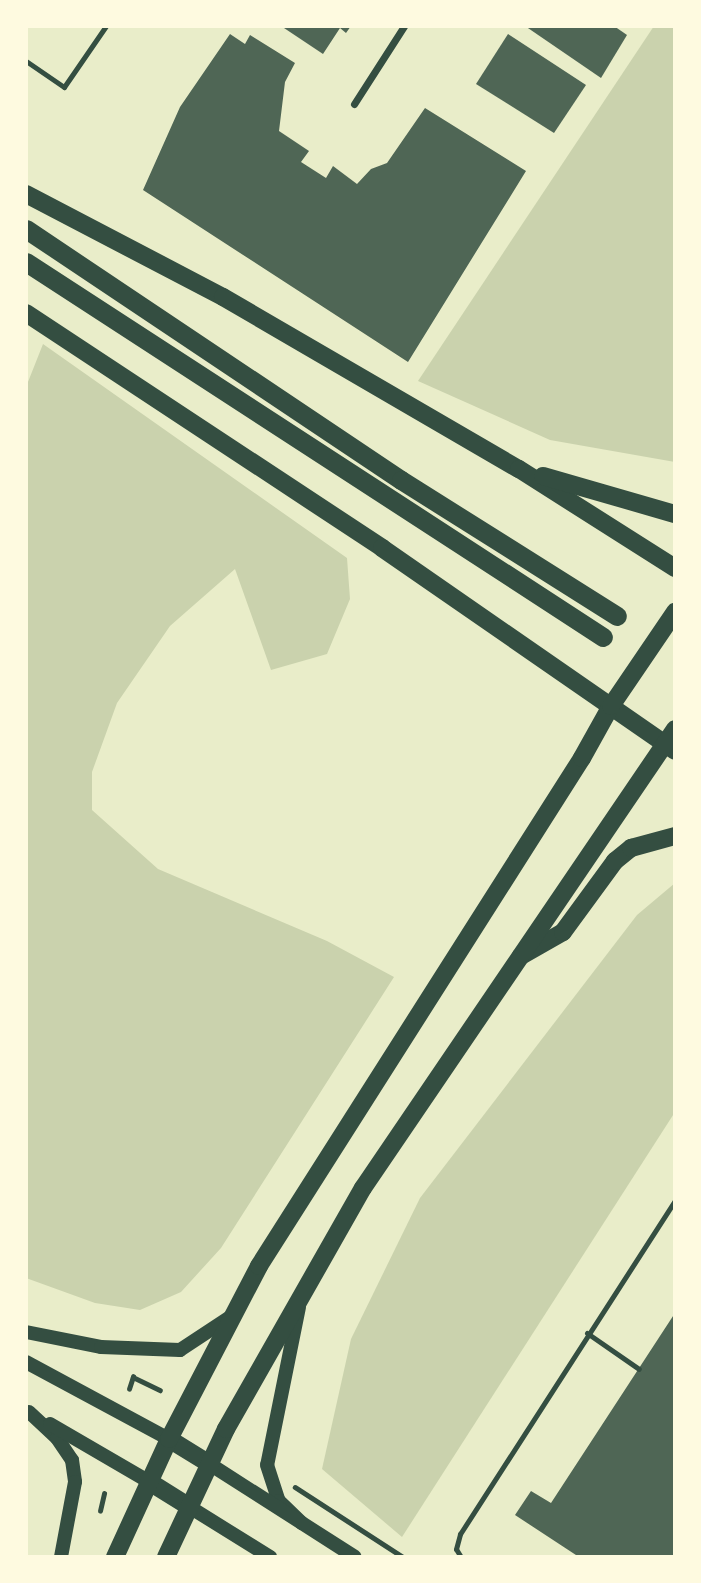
<!DOCTYPE html>
<html>
<head>
<meta charset="utf-8">
<style>
	body { margin:0 }
	#map { position:relative; width:701px; height:1583px; overflow:hidden; background:#e9edc9; font-family:Arial,sans-serif }
	div>[style] { position:absolute }
	.green>* { inset:0; background:#cad2ad }
	.building>* { inset:0; background:#4f6655 }
	.path>* { height:4.5px; margin:-2.25px; padding:0 2.25px; transform-origin:2.25px; border-radius:2.25px; background:#344e41 }
	.service>* { height:5px; margin:-2.5px; padding:0 2.5px; transform-origin:2.5px; border-radius:2.5px; background:#344e41 }
	.minor>* { height:7px; margin:-3.5px; padding:0 3.5px; transform-origin:3.5px; border-radius:3.5px; background:#344e41 }
	.secondary>* { height:14px; margin:-7px; padding:0 7px; transform-origin:7px; border-radius:7px; background:#344e41 }
	.primary>* { height:18px; margin:-9px; padding:0 9px; transform-origin:9px; border-radius:9px; background:#344e41 }
	.trunk>* { height:19px; margin:-9.5px; padding:0 9.5px; transform-origin:9.5px; border-radius:9.5px; background:#344e41 }
	span { translate:-50% -50%; white-space:nowrap; text-align:center; line-height:1.15; -webkit-text-stroke:5px #fefae0; paint-order:stroke }
	.frame { position:absolute; inset:0; border:28px solid #fefae0; pointer-events:none }
</style>
</head>
<body>
<div id="map">
	<div class="green">
		<div style="clip-path:polygon(654px 26px,675px 26px,675px 462px,550px 440px,418px 381px)"></div>
		<div style="clip-path:polygon(43px 344px,347px 558px,350px 599px,327px 654px,271px 670px,235px 569px,170px 626px,117px 703px,92px 772px,92px 810px,158px 869px,327px 941px,394px 977px,221px 1248px,181px 1292px,140px 1310px,95px 1303px,26px 1278px,26px 387px)"></div>
		<div style="clip-path:polygon(675px 883px,675px 1112px,402px 1537px,322px 1469px,351px 1339px,420px 1198px,637px 915px)"></div>
	</div>
	<div class="building">
		<div style="clip-path:polygon(281px 26px,351px 26px,346px 33px,340px 28px,323px 54px)"></div>
		<div style="clip-path:polygon(525px 26px,614px 26px,627px 35px,601px 78px)"></div>
		<div style="clip-path:polygon(230px 34px,245px 44px,250px 35px,295px 63px,285px 82px,279px 131px,309px 151px,301px 162px,326px 178px,333px 166px,357px 184px,371px 169px,387px 163px,425px 108px,526px 171px,408px 362px,143px 190px,180px 107px)"></div>
		<div style="clip-path:polygon(508px 34px,586px 85px,554px 133px,476px 84px)"></div>
		<div style="clip-path:polygon(675px 1313px,675px 1557px,579px 1557px,515px 1515px,531px 1491px,551px 1503px)"></div>
	</div>
	<div class="path">
		<div style="left:129px;top:1389px;width:13px;rotate:-72deg"></div>
		<div style="left:133px;top:1377px;width:30px;rotate:26deg"></div>
		<div style="left:295px;top:1487px;width:129px;rotate:32.9deg"></div>
		<div style="left:100px;top:1511px;width:18px;rotate:-77deg"></div>
	</div>
	<div class="service">
		<div style="left:26px;top:61px;width:46px;rotate:34.4deg"></div>
		<div style="left:64px;top:87px;width:74px;rotate:-55.5deg"></div>
		<div style="left:587px;top:1333px;width:63px;rotate:34.7deg"></div>
		<div style="left:461px;top:1557px;width:9px;rotate:-122deg"></div>
		<div style="left:456px;top:1549px;width:16px;rotate:-75deg"></div>
		<div style="left:460px;top:1534px;width:396px;rotate:-57.2deg"></div>
	</div>
	<div class="minor">
		<div style="left:354px;top:104px;width:93px;rotate:-57.3deg"></div>
	</div>
	<div class="secondary">
		<div style="left:299px;top:1307px;width:161px;rotate:101.4deg"></div>
		<div style="left:267px;top:1465px;width:38px;rotate:72deg"></div>
		<div style="left:279px;top:1501px;width:32px;rotate:44deg"></div>
		<div style="left:26px;top:1332px;width:76px;rotate:11.3deg"></div>
		<div style="left:101px;top:1347px;width:79px;rotate:2.2deg"></div>
		<div style="left:180px;top:1350px;width:60px;rotate:-33.4deg"></div>
		<div style="left:26px;top:1362px;width:162px;rotate:28.3deg"></div>
		<div style="left:29px;top:1412px;width:38px;rotate:43deg"></div>
		<div style="left:57px;top:1438px;width:27px;rotate:56deg"></div>
		<div style="left:72px;top:1460px;width:22px;rotate:82deg"></div>
		<div style="left:75px;top:1482px;width:76px;rotate:100.6deg"></div>
		<div style="left:50px;top:1424px;width:113px;rotate:30.2deg"></div>
		<div style="left:208px;top:1463px;width:174px;rotate:32.6deg"></div>
		<div style="left:188px;top:1506px;width:97px;rotate:31.9deg"></div>
	</div>
	<div class="primary">
		<div style="left:26px;top:194px;width:222px;rotate:27.6deg"></div>
		<div style="left:223px;top:297px;width:342px;rotate:30.2deg"></div>
		<div style="left:519px;top:469px;width:185px;rotate:32.4deg"></div>
		<div style="left:26px;top:313px;width:427px;rotate:33.4deg"></div>
		<div style="left:382px;top:548px;width:356px;rotate:34.7deg"></div>
		<div style="left:543px;top:476px;width:137px;rotate:16.1deg"></div>
		<div style="left:521px;top:956px;width:48px;rotate:-29.7deg"></div>
		<div style="left:563px;top:932px;width:88px;rotate:-53.8deg"></div>
		<div style="left:615px;top:861px;width:21px;rotate:-39deg"></div>
		<div style="left:631px;top:848px;width:46px;rotate:-15.3deg"></div>
		<div style="left:169px;top:1439px;width:46px;rotate:31.6deg"></div>
		<div style="left:148px;top:1481px;width:47px;rotate:32deg"></div>
		<div style="left:115px;top:1557px;width:130px;rotate:-65.4deg"></div>
		<div style="left:169px;top:1439px;width:195px;rotate:-62.5deg"></div>
		<div style="left:259px;top:1266px;width:602px;rotate:-57.55deg"></div>
		<div style="left:582px;top:758px;width:60px;rotate:-60.9deg"></div>
		<div style="left:611px;top:706px;width:114px;rotate:-55.8deg"></div>
		<div style="left:166px;top:1557px;width:141px;rotate:-64.9deg"></div>
		<div style="left:226px;top:1429px;width:277px;rotate:-60.4deg"></div>
		<div style="left:363px;top:1188px;width:555px;rotate:-55.79deg"></div>
	</div>
	<div class="trunk">
		<div style="left:26px;top:229px;width:451px;rotate:33.8deg"></div>
		<div style="left:401px;top:480px;width:255px;rotate:32.2deg"></div>
		<div style="left:26px;top:262px;width:688px;rotate:33.02deg"></div>
	</div>
	<div class="frame"></div>
</div>
</body>
</html>
